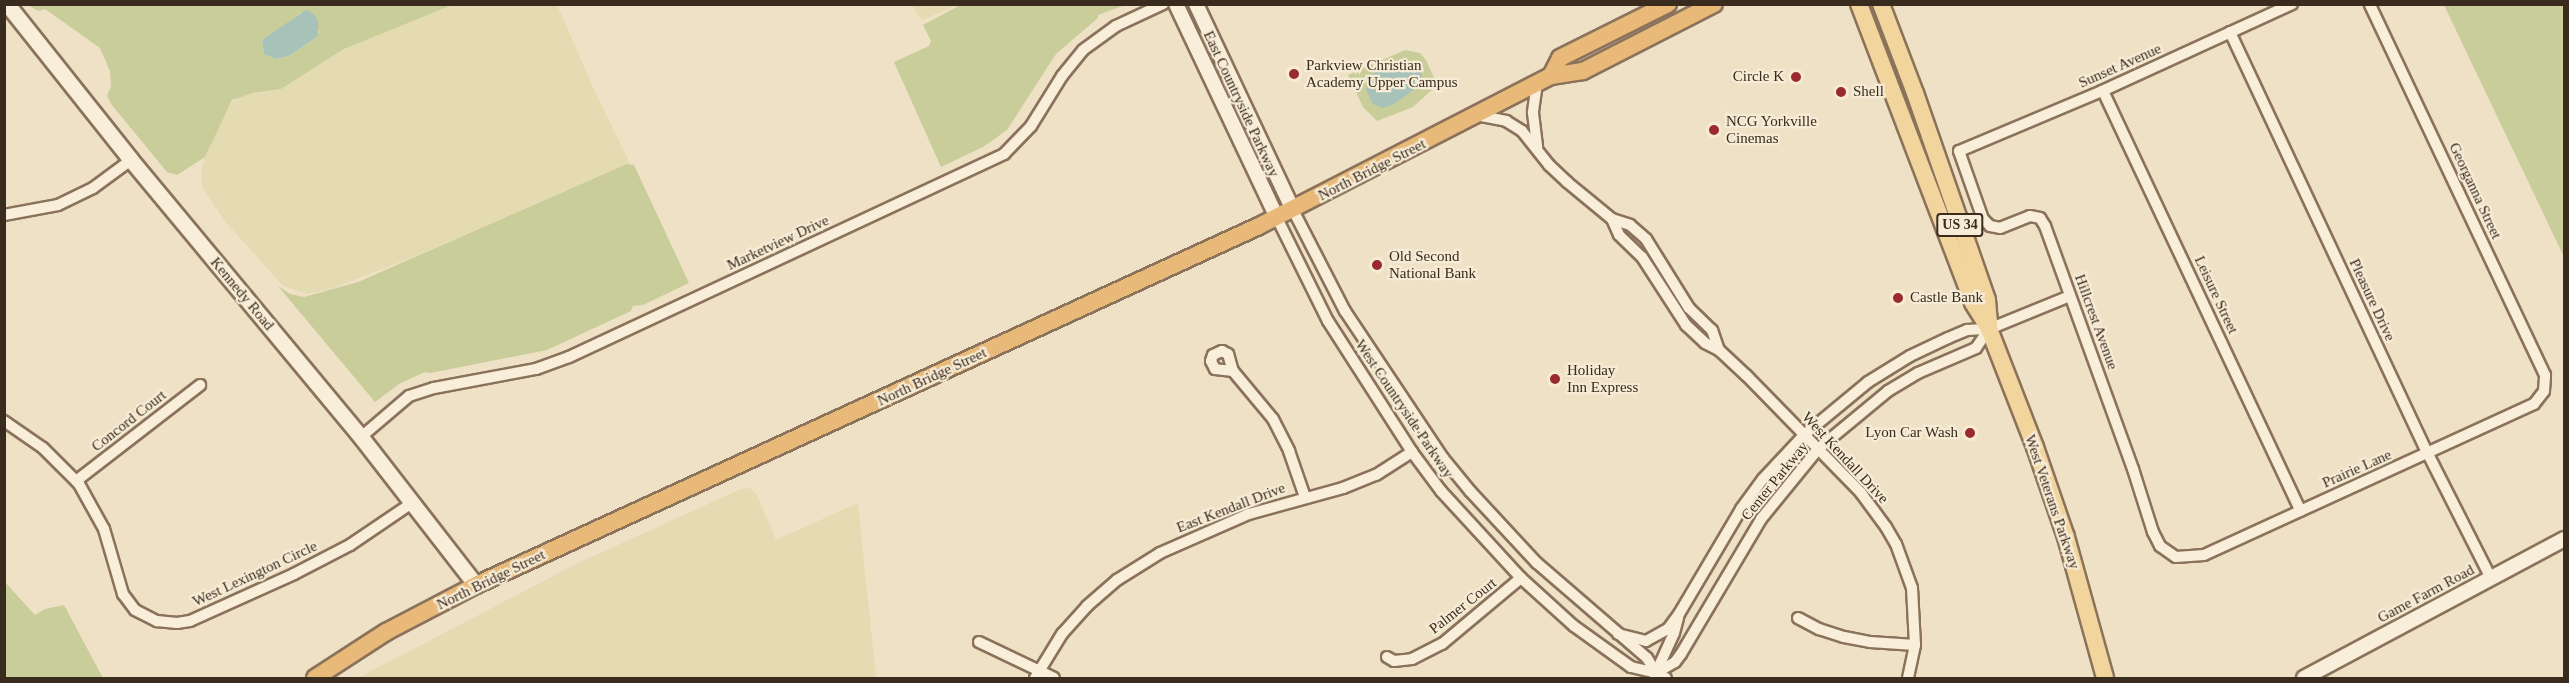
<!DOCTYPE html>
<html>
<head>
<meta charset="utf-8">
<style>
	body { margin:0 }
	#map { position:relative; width:2569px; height:683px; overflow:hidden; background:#efe1c5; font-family:"Times New Roman",serif }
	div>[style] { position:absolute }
	.farmland>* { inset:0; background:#e5dbb2 }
	.green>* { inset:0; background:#c9cd99 }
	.water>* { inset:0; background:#a7c2b9 }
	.roads { filter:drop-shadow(2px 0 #8a725b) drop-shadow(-2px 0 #8a725b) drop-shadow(0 2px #8a725b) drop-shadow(0 -2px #8a725b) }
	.minor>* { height:10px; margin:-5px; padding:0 5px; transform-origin:5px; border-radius:5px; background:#f9eed9 }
	.tertiary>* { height:14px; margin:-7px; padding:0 7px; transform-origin:7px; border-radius:7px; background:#f9eed9 }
	.secondary>* { height:15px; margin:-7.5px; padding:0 7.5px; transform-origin:7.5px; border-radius:7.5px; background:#f9eed9 }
	.primary>* { height:16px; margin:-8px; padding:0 8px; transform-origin:8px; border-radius:8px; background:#f2d59d }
	.trunk>* { height:16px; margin:-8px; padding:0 8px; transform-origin:8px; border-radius:8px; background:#e8b979 }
	.dots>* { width:16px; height:16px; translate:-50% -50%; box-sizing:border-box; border:3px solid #f6ebd5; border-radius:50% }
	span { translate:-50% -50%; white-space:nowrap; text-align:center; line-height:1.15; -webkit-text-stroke:4.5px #f6ebd5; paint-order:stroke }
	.shield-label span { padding:2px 4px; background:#f6ebd5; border:2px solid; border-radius:4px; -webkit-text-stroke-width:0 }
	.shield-label { font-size:14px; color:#3a2b1f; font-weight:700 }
	.poi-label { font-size:15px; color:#3a2b1f }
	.left { translate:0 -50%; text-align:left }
	.right { translate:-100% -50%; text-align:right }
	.street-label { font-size:15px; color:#3a2b1f }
	.frame { position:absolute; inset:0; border:6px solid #3a2b1f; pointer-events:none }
</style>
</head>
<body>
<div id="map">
	<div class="farmland">
		<div style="clip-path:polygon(452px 4px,557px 5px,597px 96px,630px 163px,411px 258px,331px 289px,307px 294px,283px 286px,224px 220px,202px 187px,201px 173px,205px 157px,228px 106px,240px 96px,281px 89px,344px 49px)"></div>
		<div style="clip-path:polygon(912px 5px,958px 5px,922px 20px)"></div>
		<div style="clip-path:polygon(750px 488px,756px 493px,776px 540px,858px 503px,876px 678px,358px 678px,576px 564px,741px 489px)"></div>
	</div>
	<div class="green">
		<div style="clip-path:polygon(962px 4px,1125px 5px,1098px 15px,1098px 18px,1056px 54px,1007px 130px,983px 147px,941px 167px,894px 62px,929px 46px,931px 41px,923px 25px)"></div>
		<div style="clip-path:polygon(evenodd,28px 5px,452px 5px,344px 49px,281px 89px,253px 93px,232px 100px,205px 157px,177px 175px,167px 172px,111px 104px,107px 96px,111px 86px,110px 71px,100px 48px,45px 9px,38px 11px,28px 5px,300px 13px,319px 31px,318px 36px,289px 56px,276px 59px,264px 54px,262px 40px,288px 25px,300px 13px)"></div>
		<div style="clip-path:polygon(2444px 5px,2564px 5px,2564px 257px)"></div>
		<div style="clip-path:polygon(1405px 50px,1420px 53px,1426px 60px,1436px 82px,1435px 87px,1413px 107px,1377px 121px,1363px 107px,1348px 75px)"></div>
		<div style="clip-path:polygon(627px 164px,634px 165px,689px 283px,643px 305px,633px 306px,631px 311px,547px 350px,430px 373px,425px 372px,399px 384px,375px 402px,278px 286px,290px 294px,304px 297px,358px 282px)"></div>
		<div style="clip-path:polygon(4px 581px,35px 615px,45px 609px,64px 605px,103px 678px,5px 678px)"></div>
	</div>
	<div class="water">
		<div style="clip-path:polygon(306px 10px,315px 15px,318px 21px,318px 36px,289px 56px,276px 59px,264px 54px,262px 40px)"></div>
		<div style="clip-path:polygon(1400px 60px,1409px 61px,1417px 67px,1422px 75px,1420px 85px,1394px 104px,1383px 108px,1373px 104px,1366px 89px,1370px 76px,1376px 70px)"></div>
	</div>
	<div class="roads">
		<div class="minor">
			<div style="left:2292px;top:4px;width:209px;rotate:155.4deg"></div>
			<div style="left:2102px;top:91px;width:155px;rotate:157.2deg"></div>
			<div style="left:1959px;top:151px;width:72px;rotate:70.6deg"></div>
			<div style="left:1983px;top:219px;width:10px;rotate:45deg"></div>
			<div style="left:1990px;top:226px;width:10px;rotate:11deg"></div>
			<div style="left:2000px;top:228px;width:32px;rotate:-22deg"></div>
			<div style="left:2030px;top:216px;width:10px;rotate:11deg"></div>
			<div style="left:2040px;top:218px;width:9px;rotate:58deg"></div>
			<div style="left:2045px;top:226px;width:258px;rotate:70.1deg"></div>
			<div style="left:2133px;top:469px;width:66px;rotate:72.4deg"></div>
			<div style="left:2153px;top:532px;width:16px;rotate:63deg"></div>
			<div style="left:2160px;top:546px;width:19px;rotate:35deg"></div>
			<div style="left:2176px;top:557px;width:28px;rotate:-4deg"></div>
			<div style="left:2204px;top:555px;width:363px;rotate:-24.6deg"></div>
			<div style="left:2534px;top:404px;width:16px;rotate:-52deg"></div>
			<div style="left:2544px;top:391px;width:16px;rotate:-86deg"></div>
			<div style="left:2545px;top:375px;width:410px;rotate:-115.3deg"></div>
			<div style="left:2230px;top:32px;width:466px;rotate:64.9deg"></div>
			<div style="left:2428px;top:454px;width:139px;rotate:63.1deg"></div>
			<div style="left:1537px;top:83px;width:30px;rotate:98deg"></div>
			<div style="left:1533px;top:113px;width:34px;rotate:83deg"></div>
			<div style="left:2103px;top:91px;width:464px;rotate:64.8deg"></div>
			<div style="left:1476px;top:115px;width:31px;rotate:11deg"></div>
			<div style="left:1506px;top:121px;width:19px;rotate:32deg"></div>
			<div style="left:1522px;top:131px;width:43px;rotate:51.5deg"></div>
			<div style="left:1549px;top:165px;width:25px;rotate:43deg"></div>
			<div style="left:1567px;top:182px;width:58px;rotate:39.4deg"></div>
			<div style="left:1612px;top:219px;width:19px;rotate:18deg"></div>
			<div style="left:1630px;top:225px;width:21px;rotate:41deg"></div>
			<div style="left:1646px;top:239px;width:81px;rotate:58.1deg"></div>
			<div style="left:1689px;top:308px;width:32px;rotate:44deg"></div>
			<div style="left:1712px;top:330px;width:21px;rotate:71deg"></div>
			<div style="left:1293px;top:210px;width:114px;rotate:62.8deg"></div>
			<div style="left:1345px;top:311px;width:177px;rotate:56.3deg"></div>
			<div style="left:1443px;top:458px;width:43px;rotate:50.7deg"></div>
			<div style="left:1470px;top:491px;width:98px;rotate:47.1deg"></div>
			<div style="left:1537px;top:563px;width:145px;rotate:40.8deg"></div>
			<div style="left:1647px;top:658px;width:17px;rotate:59deg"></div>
			<div style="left:4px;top:215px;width:55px;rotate:-10.5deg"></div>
			<div style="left:58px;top:205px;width:39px;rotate:-26deg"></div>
			<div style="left:93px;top:188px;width:47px;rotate:-36.4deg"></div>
			<div style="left:1277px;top:218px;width:115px;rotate:63.7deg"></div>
			<div style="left:1328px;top:321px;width:156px;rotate:57.3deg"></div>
			<div style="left:1412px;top:452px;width:49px;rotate:53.4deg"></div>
			<div style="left:1441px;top:491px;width:118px;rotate:47.4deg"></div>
			<div style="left:1521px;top:578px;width:72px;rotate:42.2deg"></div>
			<div style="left:1574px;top:626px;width:70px;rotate:35.7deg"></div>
			<div style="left:1631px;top:667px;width:26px;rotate:13deg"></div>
			<div style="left:1656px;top:673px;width:11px;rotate:27deg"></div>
			<div style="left:1612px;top:219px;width:17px;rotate:66deg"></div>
			<div style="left:1619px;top:235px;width:32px;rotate:44deg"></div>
			<div style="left:1642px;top:257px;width:81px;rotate:57.1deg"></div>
			<div style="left:1686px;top:325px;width:26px;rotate:43deg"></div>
			<div style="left:1705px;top:343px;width:16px;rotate:27deg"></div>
			<div style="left:1719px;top:350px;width:37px;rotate:43deg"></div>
			<div style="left:1746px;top:375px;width:165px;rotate:45.7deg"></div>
			<div style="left:1861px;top:493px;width:42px;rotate:53.7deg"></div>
			<div style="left:1886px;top:527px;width:20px;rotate:60deg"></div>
			<div style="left:1896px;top:544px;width:47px;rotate:70deg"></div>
			<div style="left:1912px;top:588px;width:57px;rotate:87deg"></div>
			<div style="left:1915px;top:645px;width:34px;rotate:102deg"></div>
			<div style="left:1233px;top:371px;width:18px;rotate:-174deg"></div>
			<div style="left:1215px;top:369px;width:9px;rotate:-117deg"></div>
			<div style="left:1211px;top:361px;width:6px;rotate:-72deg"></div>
			<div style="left:1213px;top:355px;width:10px;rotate:-24deg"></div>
			<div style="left:1222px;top:351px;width:7px;rotate:27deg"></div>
			<div style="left:1228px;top:354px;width:18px;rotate:74deg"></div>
			<div style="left:1233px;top:371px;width:62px;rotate:50.2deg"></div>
			<div style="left:1273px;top:419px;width:36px;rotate:63deg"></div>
			<div style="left:1289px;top:451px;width:49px;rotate:70.8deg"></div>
			<div style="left:4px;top:421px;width:47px;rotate:34.7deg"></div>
			<div style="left:43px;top:448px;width:51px;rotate:45deg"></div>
			<div style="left:79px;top:484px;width:51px;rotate:60.9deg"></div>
			<div style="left:104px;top:529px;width:68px;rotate:73.7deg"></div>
			<div style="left:123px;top:594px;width:20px;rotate:53deg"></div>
			<div style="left:135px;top:610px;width:25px;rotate:27deg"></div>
			<div style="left:157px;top:621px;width:20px;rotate:6deg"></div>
			<div style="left:177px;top:623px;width:13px;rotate:-9deg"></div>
			<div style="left:190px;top:621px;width:114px;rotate:-24.3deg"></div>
			<div style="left:294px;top:574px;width:63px;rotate:-27.4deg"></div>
			<div style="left:350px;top:545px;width:75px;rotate:-34.1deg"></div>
			<div style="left:361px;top:437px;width:63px;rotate:-40.5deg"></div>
			<div style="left:409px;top:396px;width:26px;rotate:-18deg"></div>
			<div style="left:434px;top:388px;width:104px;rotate:-10.6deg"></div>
			<div style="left:536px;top:369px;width:35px;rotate:-20deg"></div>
			<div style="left:569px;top:357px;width:480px;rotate:-25deg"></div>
			<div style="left:1004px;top:154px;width:39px;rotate:-46deg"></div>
			<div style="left:1031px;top:126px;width:59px;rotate:-58.2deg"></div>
			<div style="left:1062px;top:76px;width:33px;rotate:-51deg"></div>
			<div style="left:1083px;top:50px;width:41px;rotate:-36deg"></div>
			<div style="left:1116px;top:26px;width:52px;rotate:-25.1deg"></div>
			<div style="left:76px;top:481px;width:157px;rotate:-37.7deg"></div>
			<div style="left:1798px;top:618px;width:24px;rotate:28deg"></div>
			<div style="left:1819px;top:629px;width:26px;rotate:18deg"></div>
			<div style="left:1844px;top:637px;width:26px;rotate:11deg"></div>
			<div style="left:1870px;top:642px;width:45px;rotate:3.8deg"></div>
			<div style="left:1618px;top:634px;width:29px;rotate:14deg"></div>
			<div style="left:1646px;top:641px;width:25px;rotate:-29deg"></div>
			<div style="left:1668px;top:629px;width:19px;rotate:-54deg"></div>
			<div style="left:1679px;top:614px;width:122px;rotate:-59.4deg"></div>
			<div style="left:1741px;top:509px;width:37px;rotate:-54deg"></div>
			<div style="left:1763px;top:479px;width:60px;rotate:-47deg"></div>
			<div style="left:1804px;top:435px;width:83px;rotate:-39.6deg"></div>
			<div style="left:1868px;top:382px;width:49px;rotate:-31.8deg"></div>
			<div style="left:1910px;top:356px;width:42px;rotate:-25.3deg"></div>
			<div style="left:1948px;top:338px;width:21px;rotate:-23deg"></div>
			<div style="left:1967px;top:330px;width:22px;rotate:-3deg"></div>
			<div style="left:1989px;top:329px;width:87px;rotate:-22.2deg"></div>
			<div style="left:979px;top:642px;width:83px;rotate:25.6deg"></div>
			<div style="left:1387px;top:657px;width:8px;rotate:30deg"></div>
			<div style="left:1394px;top:661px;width:18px;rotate:-6deg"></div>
			<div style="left:1412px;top:659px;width:34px;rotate:-27deg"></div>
			<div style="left:1442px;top:644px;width:103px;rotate:-39.9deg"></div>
			<div style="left:1656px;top:673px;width:22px;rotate:-30deg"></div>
			<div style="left:1675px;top:662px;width:10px;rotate:-53deg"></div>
			<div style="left:1681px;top:654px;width:157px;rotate:-59.3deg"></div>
			<div style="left:1761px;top:519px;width:90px;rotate:-50.8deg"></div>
			<div style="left:1818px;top:449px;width:91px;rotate:-39.6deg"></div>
			<div style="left:1888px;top:391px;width:35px;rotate:-31deg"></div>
			<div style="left:1918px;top:373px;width:63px;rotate:-23.3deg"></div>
			<div style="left:1976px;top:348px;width:23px;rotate:-56deg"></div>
			<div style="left:1655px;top:675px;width:46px;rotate:-65.7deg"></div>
			<div style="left:1674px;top:633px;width:16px;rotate:-75deg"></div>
			<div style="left:1035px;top:678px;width:52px;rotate:-58.5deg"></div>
			<div style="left:1062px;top:634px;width:38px;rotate:-48deg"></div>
			<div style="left:1087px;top:606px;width:40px;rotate:-41deg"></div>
			<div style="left:1117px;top:580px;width:51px;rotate:-32.1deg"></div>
			<div style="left:1160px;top:553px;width:97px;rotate:-23.7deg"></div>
			<div style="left:1249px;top:514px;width:98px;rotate:-15.5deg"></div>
			<div style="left:1343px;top:488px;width:35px;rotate:-22deg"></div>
			<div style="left:1376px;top:475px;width:43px;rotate:-32.6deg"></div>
		</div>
		<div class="tertiary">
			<div style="left:1176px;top:4px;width:237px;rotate:64.7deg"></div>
			<div style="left:1196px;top:4px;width:228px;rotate:64.8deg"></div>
			<div style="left:2304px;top:678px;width:295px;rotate:-28.1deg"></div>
		</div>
		<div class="secondary">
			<div style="left:7px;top:4px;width:199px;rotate:51.5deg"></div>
			<div style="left:131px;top:160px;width:360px;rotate:50.3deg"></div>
			<div style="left:361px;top:437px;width:187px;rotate:52.2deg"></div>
		</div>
		<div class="primary">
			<div style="left:1859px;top:4px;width:320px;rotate:69.1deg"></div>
			<div style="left:1973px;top:303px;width:31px;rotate:58deg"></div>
			<div style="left:1989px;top:329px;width:127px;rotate:68.7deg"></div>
			<div style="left:2035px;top:447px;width:95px;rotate:71deg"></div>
			<div style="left:2066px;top:537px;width:146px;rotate:74.5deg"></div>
			<div style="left:1881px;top:4px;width:95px;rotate:69.1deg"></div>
			<div style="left:1915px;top:93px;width:219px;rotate:70.8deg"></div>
			<div style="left:1987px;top:300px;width:25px;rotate:85deg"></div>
		</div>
		<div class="trunk">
			<div style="left:1551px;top:76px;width:20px;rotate:-63deg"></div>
			<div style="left:1560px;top:58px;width:121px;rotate:-26.6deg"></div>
			<div style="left:315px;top:678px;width:85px;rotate:-32.9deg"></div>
			<div style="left:386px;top:632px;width:102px;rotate:-27.6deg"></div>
			<div style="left:476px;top:585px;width:859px;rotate:-24.63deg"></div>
			<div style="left:1257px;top:227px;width:331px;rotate:-27.2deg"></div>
			<div style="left:1551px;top:76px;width:32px;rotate:-9deg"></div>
			<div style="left:1583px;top:71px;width:147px;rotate:-27.1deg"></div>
		</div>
	</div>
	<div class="dots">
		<div style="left:1294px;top:74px;background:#9a2a2f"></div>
		<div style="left:1796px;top:77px;background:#9a2a2f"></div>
		<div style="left:1841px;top:92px;background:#9a2a2f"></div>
		<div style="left:1714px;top:130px;background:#9a2a2f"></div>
		<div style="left:1377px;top:265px;background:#9a2a2f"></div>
		<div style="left:1898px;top:298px;background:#9a2a2f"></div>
		<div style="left:1555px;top:379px;background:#9a2a2f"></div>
		<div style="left:1970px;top:433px;background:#9a2a2f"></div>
	</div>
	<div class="shield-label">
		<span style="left:1960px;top:225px">US 34</span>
	</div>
	<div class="poi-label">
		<span class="left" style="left:1306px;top:74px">Parkview Christian<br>Academy Upper Campus</span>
		<span class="right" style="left:1784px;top:77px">Circle K</span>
		<span class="left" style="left:1853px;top:92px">Shell</span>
		<span class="left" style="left:1726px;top:130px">NCG Yorkville<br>Cinemas</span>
		<span class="left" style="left:1389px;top:265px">Old Second<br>National Bank</span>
		<span class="left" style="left:1910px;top:298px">Castle Bank</span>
		<span class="left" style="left:1567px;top:379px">Holiday<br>Inn Express</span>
		<span class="right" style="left:1958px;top:433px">Lyon Car Wash</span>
	</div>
	<div class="street-label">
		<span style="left:2120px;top:66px;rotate:-24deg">Sunset Avenue</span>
		<span style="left:1241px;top:104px;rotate:65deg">East Countryside Parkway</span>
		<span style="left:1372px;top:170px;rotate:-27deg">North Bridge Street</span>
		<span style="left:2475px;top:191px;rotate:65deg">Georganna Street</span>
		<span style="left:778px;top:243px;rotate:-25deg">Marketview Drive</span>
		<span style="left:242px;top:294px;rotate:50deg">Kennedy Road</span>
		<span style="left:2216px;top:295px;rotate:65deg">Leisure Street</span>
		<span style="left:2372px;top:300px;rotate:65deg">Pleasure Drive</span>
		<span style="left:2096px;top:322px;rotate:70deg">Hillcrest Avenue</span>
		<span style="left:932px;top:377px;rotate:-25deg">North Bridge Street</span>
		<span style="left:1404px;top:409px;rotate:56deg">West Countryside Parkway</span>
		<span style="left:129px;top:421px;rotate:-38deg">Concord Court</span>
		<span style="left:1845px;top:458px;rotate:47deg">West Kendall Drive</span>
		<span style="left:2357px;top:469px;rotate:-24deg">Prairie Lane</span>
		<span style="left:1775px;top:481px;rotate:-51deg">Center Parkway</span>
		<span style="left:2052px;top:502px;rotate:71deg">West Veterans Parkway</span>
		<span style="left:1231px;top:508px;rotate:-21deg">East Kendall Drive</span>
		<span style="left:255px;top:574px;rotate:-25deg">West Lexington Circle</span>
		<span style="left:491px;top:580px;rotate:-26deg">North Bridge Street</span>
		<span style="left:2426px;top:594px;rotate:-28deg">Game Farm Road</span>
		<span style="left:1463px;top:606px;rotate:-38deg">Palmer Court</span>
	</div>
	<div class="frame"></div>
</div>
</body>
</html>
